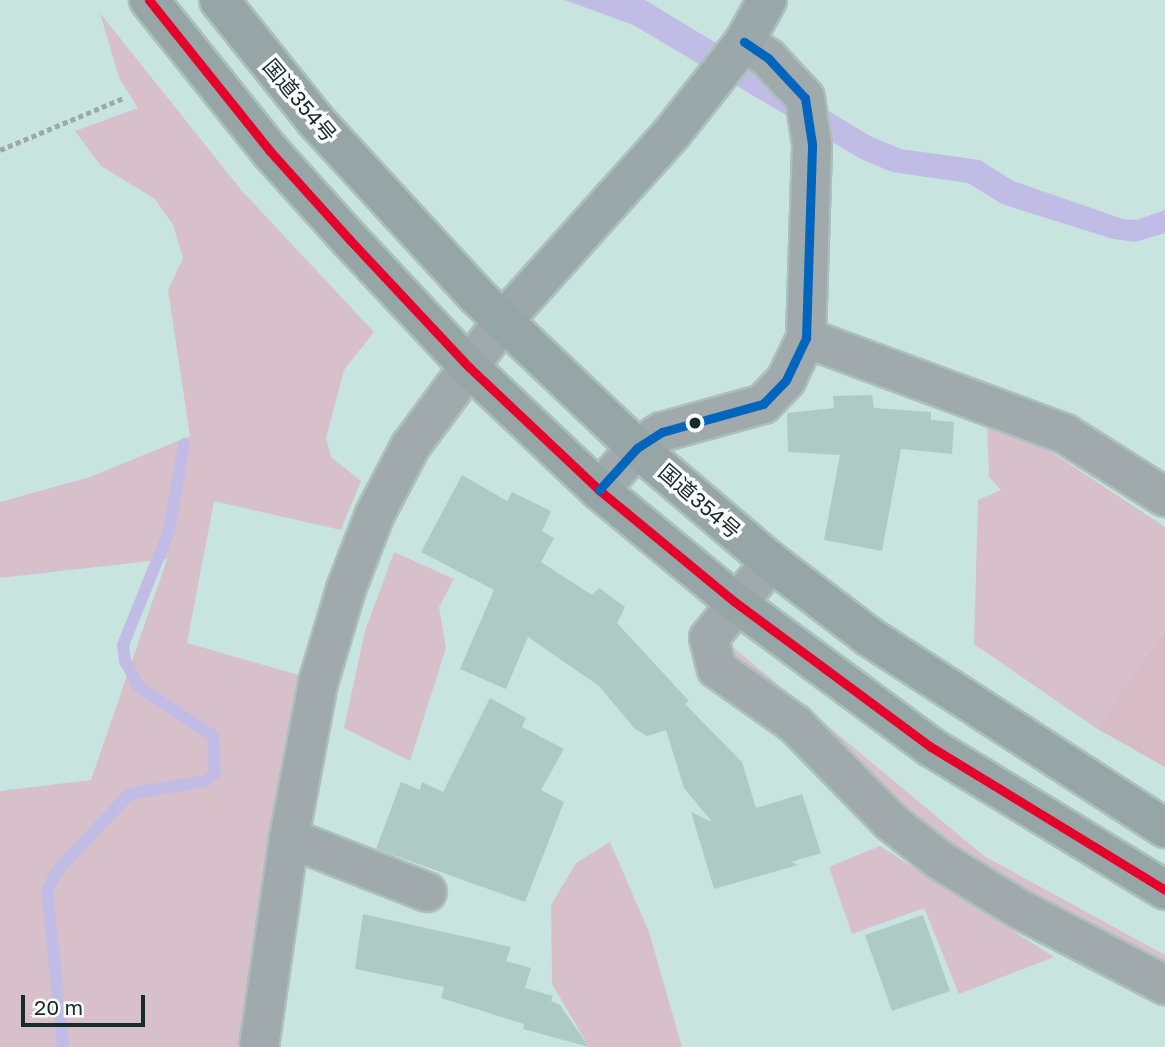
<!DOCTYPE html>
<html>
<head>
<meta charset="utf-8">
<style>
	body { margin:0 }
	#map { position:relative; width:1165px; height:1047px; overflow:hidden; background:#c8e4de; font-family:"Golos Text","Noto Sans JP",sans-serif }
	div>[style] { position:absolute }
	.green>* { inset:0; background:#d7c0c9 }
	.forest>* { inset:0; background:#d7bcc6 }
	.water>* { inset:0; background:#c1bce6 }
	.stream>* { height:12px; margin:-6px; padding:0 6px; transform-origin:6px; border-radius:6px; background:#c1bce6 }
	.building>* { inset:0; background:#aecac4 }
	.path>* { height:4.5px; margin-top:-2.25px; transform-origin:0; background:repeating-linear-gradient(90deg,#9ba9a8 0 5px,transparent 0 8.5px) }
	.roads { filter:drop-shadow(2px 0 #abc0bb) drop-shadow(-2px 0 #abc0bb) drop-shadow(0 2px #abc0bb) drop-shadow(0 -2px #abc0bb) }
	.street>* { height:38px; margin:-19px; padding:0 19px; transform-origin:19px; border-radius:19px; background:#a0a9ac }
	.secondary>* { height:38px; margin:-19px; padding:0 19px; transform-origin:19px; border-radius:19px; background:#9ba8ab }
	.highway>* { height:38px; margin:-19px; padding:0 19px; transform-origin:19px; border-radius:19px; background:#96a6a7 }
	.bus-1>* { height:9px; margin:-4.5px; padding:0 4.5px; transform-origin:4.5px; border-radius:4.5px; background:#e4002b }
	.bus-2>* { height:9px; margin:-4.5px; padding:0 4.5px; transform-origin:4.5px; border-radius:4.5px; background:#0065bd }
	.dots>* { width:19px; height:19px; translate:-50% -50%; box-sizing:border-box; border:4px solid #fff; border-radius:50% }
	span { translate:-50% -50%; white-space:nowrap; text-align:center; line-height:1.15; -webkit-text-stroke:7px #fff; paint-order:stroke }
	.street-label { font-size:21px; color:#172c27 }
	.scale { position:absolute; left:21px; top:995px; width:124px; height:32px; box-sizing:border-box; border:4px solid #172c27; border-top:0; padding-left:9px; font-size:21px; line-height:24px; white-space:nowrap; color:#172c27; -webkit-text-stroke:5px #fff; paint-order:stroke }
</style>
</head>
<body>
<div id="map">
	<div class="green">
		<div style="clip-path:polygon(100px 13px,242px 191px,374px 332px,344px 370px,326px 438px,331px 457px,361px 481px,341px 530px,214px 501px,187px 643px,299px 675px,239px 1047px,0 1047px,0 791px,91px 780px,167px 559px,0 578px,0 502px,90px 477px,190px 436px,168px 290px,183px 258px,173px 225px,155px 199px,101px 166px,75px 131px,138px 108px,119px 78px)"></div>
		<div style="clip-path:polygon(987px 422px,1047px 449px,1165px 527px,1165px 629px,1096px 728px,974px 644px,978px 500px,1001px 490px,989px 477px)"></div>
		<div style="clip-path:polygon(394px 552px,454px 579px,439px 607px,446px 648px,410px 761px,344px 728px,365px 631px)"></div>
		<div style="clip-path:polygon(728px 643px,984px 856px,1165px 955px,1165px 968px,941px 840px,730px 658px)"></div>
		<div style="clip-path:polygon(610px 842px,649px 932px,682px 1047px,589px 1047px,552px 984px,551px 905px,576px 863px)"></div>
		<div style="clip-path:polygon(880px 846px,944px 887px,1054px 957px,959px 994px,924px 908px,852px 934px,829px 867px)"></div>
	</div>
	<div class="forest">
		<div style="clip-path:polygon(1165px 629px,1165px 767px,1096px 728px)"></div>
	</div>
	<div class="water">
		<div style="clip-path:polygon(565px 0,645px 0,870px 136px,901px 149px,980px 160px,1013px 181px,1123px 219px,1136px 220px,1165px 210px,1165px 233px,1135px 242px,1113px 239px,1002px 204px,968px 183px,892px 172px,861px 159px,633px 25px)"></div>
	</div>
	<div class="stream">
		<div style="left:63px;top:1047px;width:158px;rotate:-95.8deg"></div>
		<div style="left:47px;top:890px;width:23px;rotate:-61deg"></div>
		<div style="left:58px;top:870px;width:104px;rotate:-46.9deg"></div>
		<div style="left:129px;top:794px;width:77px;rotate:-9.7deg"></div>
		<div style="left:205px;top:781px;width:13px;rotate:-39deg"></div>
		<div style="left:215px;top:773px;width:37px;rotate:-93deg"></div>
		<div style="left:213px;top:736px;width:89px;rotate:-146.5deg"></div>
		<div style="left:139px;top:687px;width:30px;rotate:-118deg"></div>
		<div style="left:125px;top:661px;width:16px;rotate:-97deg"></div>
		<div style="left:123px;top:645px;width:123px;rotate:-68deg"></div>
		<div style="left:169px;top:531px;width:88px;rotate:-80.2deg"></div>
	</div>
	<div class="building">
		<div style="clip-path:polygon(872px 395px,874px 408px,931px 412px,931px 420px,954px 422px,952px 454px,901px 449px,882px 551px,824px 540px,840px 455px,788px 452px,787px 413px,834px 408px,833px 396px)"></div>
		<div style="clip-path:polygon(462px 475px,507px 501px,512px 492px,551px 511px,542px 531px,554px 538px,541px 562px,592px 595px,599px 588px,625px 607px,617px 623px,689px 701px,685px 704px,742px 762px,756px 808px,802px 794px,821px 853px,791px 862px,798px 865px,714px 889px,691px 812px,712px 822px,684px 788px,666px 730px,647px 736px,635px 729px,599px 686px,528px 637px,506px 689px,460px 669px,494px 590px,421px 552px)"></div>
		<div style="clip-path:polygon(490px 698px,526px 718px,522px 727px,564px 749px,541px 790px,564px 802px,525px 902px,376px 849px,401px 782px,420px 790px,422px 782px,443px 792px)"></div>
		<div style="clip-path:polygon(363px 914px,511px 947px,506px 961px,531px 968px,525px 988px,553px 996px,551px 1001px,560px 1005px,589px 1047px,523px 1029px,524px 1024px,441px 998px,444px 987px,355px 969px)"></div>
		<div style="clip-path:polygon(923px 915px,950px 991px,892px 1011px,865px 935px)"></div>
	</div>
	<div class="path">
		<div style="left:0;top:150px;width:134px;rotate:-22.8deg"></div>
	</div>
	<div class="roads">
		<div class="street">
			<div style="left:806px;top:338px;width:276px;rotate:20.3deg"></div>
			<div style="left:1065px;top:434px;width:118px;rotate:32.2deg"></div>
			<div style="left:599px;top:490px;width:57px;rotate:-47.9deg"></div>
			<div style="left:637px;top:448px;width:30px;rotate:-33deg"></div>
			<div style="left:662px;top:432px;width:105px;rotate:-15.5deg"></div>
			<div style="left:763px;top:404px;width:33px;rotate:-46deg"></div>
			<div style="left:786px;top:380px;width:47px;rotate:-64.5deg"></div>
			<div style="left:806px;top:338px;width:194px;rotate:-88.2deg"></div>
			<div style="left:812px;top:144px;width:47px;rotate:-98.7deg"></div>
			<div style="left:805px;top:98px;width:54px;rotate:-132.8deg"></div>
			<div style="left:768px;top:58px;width:29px;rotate:-146deg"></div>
			<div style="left:771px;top:562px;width:98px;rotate:129.2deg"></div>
			<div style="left:709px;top:638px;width:32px;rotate:76deg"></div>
			<div style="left:717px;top:669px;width:95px;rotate:35.2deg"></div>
			<div style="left:795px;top:724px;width:137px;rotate:45.6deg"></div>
			<div style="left:891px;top:822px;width:63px;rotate:38deg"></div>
			<div style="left:941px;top:861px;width:92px;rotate:31.6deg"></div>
			<div style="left:1019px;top:909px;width:165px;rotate:27.5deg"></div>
			<div style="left:289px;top:838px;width:148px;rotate:21.4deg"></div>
			<div style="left:259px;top:1047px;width:211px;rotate:-81.8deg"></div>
			<div style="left:289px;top:838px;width:158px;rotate:-79.4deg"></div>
			<div style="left:318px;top:683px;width:98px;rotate:-73.4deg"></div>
			<div style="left:346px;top:589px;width:80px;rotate:-68.9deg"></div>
			<div style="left:375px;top:514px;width:76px;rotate:-62.4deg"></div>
			<div style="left:410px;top:447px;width:155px;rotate:-53.6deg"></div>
		</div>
		<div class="secondary">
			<div style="left:502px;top:322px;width:254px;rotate:-48deg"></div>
			<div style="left:672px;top:133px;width:116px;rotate:-51.6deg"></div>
			<div style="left:744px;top:42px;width:48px;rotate:-61.3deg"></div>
		</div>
		<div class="highway">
			<div style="left:149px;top:0;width:192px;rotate:51.3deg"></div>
			<div style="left:269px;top:150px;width:121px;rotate:48deg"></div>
			<div style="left:350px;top:240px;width:174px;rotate:46.9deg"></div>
			<div style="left:469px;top:367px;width:179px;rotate:43.4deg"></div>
			<div style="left:599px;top:490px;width:176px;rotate:39.5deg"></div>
			<div style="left:735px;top:602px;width:244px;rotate:36.5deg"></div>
			<div style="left:931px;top:747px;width:274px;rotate:31.4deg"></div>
			<div style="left:219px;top:0;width:154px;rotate:51.3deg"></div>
			<div style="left:315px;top:120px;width:239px;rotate:47.4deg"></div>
			<div style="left:477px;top:296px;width:221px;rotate:43.5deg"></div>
			<div style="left:637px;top:448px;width:176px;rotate:40.4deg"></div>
			<div style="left:771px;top:562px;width:122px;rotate:37.3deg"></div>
			<div style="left:868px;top:636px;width:354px;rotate:32.9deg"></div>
		</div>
	</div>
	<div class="bus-1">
		<div style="left:149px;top:0;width:192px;rotate:51.3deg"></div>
		<div style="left:269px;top:150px;width:121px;rotate:48deg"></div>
		<div style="left:350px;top:240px;width:174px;rotate:46.9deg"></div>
		<div style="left:469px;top:367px;width:179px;rotate:43.4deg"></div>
		<div style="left:599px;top:490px;width:176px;rotate:39.5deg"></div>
		<div style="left:735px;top:602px;width:244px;rotate:36.5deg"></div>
		<div style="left:931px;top:747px;width:274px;rotate:31.4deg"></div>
	</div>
	<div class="bus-2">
		<div style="left:599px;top:490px;width:57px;rotate:-47.9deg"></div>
		<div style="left:637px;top:448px;width:30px;rotate:-33deg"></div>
		<div style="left:662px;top:432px;width:105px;rotate:-15.5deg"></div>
		<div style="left:763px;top:404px;width:33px;rotate:-46deg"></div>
		<div style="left:786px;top:380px;width:47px;rotate:-64.5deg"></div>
		<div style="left:806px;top:338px;width:194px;rotate:-88.2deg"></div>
		<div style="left:812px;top:144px;width:47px;rotate:-98.7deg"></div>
		<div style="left:805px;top:98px;width:54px;rotate:-132.8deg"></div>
		<div style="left:768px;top:58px;width:29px;rotate:-146deg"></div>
	</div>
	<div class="dots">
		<div style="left:695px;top:423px;background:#172c27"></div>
	</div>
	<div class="street-label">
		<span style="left:300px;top:100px;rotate:50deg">国道354号</span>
		<span style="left:700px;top:501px;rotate:41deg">国道354号</span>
	</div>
	<div class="scale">20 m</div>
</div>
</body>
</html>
